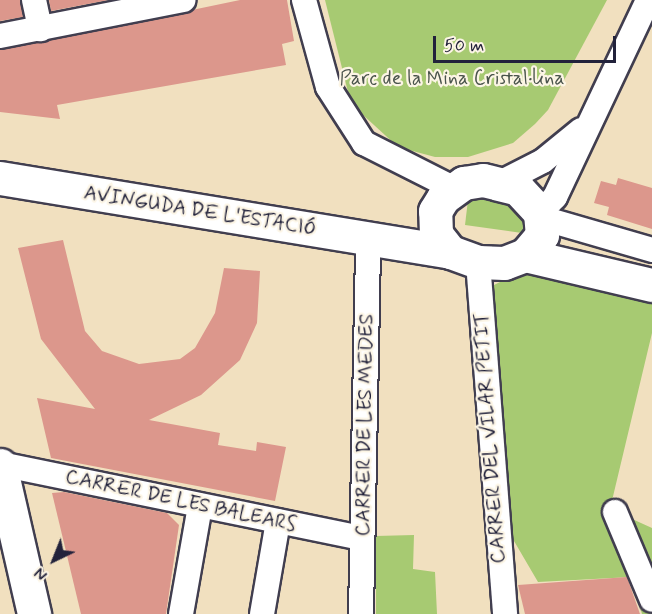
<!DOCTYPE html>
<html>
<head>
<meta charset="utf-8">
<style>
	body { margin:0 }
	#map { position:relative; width:652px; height:614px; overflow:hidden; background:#f1e0bf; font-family:Mynerve,sans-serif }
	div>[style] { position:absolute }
	.green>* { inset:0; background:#a7ca72 }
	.building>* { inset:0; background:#dc978c }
	.roads { filter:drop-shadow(2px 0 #413e4f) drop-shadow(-2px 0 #413e4f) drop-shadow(0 2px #413e4f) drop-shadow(0 -2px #413e4f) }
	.street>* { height:24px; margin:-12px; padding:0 12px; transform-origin:12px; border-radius:12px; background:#fff }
	.secondary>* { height:33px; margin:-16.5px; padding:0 16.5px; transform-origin:16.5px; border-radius:16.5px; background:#fff }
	span { translate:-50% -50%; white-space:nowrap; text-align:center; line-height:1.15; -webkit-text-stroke:4.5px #fcf5e5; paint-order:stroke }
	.park-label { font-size:20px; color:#4a544c }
	.street-label { font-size:20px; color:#22223b }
	.north { position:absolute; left:24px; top:530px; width:60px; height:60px; -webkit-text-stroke:4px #fcf5e5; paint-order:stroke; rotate:223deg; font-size:16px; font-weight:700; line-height:24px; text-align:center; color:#22223b }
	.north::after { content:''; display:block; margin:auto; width:21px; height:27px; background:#22223b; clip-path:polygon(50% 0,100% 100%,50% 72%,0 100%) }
	.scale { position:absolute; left:433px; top:36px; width:183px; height:27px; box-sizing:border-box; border:3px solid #22223b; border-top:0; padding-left:8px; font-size:18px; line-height:21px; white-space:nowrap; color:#22223b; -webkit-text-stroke:4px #fcf5e5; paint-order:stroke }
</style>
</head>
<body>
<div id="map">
	<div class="green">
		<div style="clip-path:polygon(325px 0,607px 0,548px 110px,535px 124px,513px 143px,468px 157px,435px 157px,398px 147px,351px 104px)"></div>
		<div style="clip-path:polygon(501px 194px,520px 202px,529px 234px,465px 225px,468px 200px)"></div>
		<div style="clip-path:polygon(520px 272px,581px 279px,652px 299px,652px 333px,610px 509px,652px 528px,652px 614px,642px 614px,631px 577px,538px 582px,504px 524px,492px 286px)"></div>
		<div style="clip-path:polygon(414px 535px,413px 569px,435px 572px,437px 614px,376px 614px,376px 536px)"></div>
	</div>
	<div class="building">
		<div style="clip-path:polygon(0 0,20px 0,23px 17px,0 21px)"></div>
		<div style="clip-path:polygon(49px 0,109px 0,51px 11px)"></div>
		<div style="clip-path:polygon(240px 0,287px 0,294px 41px,282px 44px,286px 65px,57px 105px,60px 119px,0 112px,0 50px)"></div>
		<div style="clip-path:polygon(618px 178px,652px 188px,652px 229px,607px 215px,609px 207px,594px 203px,601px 181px,616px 185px)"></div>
		<div style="clip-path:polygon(63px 240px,85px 331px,102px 351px,139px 364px,180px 359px,195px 348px,215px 313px,224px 268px,260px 271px,257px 323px,240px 360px,201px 395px,149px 420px,220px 433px,218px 445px,256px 451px,257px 442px,286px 447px,275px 501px,51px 458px,37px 398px,95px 409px,41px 339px,18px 248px)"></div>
		<div style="clip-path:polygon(64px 492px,167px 513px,179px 525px,166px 614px,81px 614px,52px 493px)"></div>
		<div style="clip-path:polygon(627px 577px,640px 614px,525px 614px,518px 585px)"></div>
	</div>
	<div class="roads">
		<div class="street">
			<div style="left:34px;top:0;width:30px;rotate:78deg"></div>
			<div style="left:304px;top:0;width:90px;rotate:74.6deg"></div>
			<div style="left:328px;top:87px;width:67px;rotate:57.3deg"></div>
			<div style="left:364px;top:143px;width:100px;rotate:26.8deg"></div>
			<div style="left:0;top:36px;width:187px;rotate:-11.1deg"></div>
			<div style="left:500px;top:183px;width:48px;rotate:-27.1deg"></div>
			<div style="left:543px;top:161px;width:49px;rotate:-39.2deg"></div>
			<div style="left:540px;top:213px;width:22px;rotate:-47deg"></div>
			<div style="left:555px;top:197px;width:218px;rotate:-64.7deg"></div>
			<div style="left:542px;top:218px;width:115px;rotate:16.2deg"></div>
			<div style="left:478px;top:262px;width:353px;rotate:85.6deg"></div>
			<div style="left:0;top:464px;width:369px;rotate:11.6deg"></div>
			<div style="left:615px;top:512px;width:95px;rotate:67.2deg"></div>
			<div style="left:181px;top:614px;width:110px;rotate:-80deg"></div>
			<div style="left:262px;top:614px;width:94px;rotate:-80.2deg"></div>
			<div style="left:361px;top:614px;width:377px;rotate:-88.9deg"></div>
		</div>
		<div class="secondary">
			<div style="left:0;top:178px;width:456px;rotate:9.3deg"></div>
			<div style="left:483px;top:180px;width:36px;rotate:14deg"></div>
			<div style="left:518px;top:189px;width:33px;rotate:47deg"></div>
			<div style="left:540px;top:213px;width:22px;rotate:85deg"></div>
			<div style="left:542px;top:235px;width:26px;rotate:130deg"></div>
			<div style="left:525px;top:255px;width:22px;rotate:159deg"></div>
			<div style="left:504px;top:263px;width:26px;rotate:-178deg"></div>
			<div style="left:478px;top:262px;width:30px;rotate:-160deg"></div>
			<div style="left:450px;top:252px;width:23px;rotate:-128deg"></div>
			<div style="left:436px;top:234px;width:23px;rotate:-92deg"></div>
			<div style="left:435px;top:211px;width:15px;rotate:-58deg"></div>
			<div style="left:443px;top:198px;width:26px;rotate:-36deg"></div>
			<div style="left:464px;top:183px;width:19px;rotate:-9deg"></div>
			<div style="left:525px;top:255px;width:130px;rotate:13.3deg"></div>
			<div style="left:0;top:465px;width:153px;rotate:77.1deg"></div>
		</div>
	</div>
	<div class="park-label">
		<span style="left:452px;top:78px">Parc de la Mina Cristal·lina</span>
	</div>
	<div class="street-label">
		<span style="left:200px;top:211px;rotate:9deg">AVINGUDA DE L'ESTACIÓ</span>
		<span style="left:365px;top:425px;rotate:-89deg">CARRER DE LES MEDES</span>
		<span style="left:490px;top:438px;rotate:-94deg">CARRER DEL VILAR PETIT</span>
		<span style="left:181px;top:501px;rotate:12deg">CARRER DE LES BALEARS</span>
	</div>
	<div class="north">N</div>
	<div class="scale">50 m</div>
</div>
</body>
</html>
